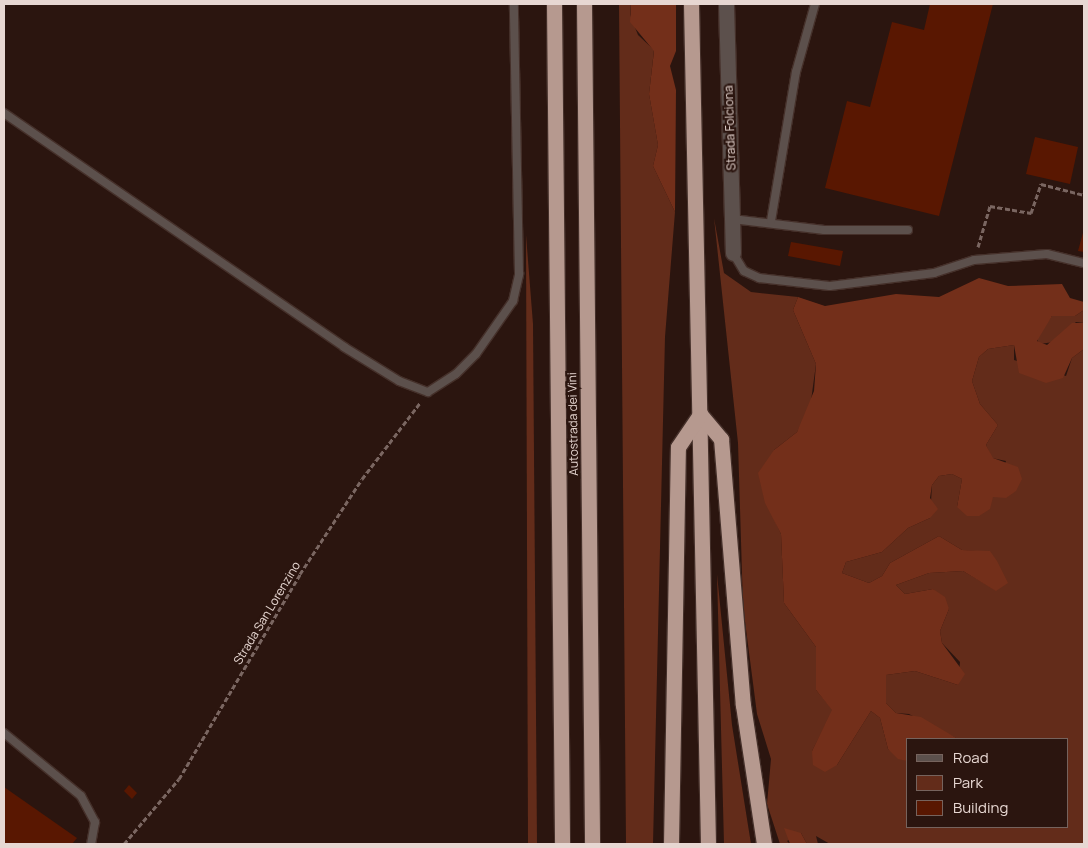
<!DOCTYPE html>
<html>
<head>
<meta charset="utf-8">
<style>
	body { margin:0 }
	#map { position:relative; width:1088px; height:848px; overflow:hidden; background:#2b150f; font-family:Manrope,sans-serif }
	div>[style] { position:absolute }
	.green>* { inset:0; background:#632c1a }
	.forest>* { inset:0; background:#732f1a }
	.building>* { inset:0; background:#591701 }
	.path>* { height:3px; margin-top:-1.5px; transform-origin:0; background:repeating-linear-gradient(90deg,#7a6661 0 5px,transparent 0 7.5px) }
	.roads { filter:drop-shadow(1px 0 #45302a) drop-shadow(-1px 0 #45302a) drop-shadow(0 1px #45302a) drop-shadow(0 -1px #45302a) }
	.lane>* { height:8px; margin:-4px; padding:0 4px; transform-origin:4px; border-radius:4px; background:#5c504c }
	.street>* { height:15px; margin:-7.5px; padding:0 7.5px; transform-origin:7.5px; border-radius:7.5px; background:#5c504c }
	.highway>* { height:15px; margin:-7.5px; padding:0 7.5px; transform-origin:7.5px; border-radius:7.5px; background:#b6998f }
	span { translate:-50% -50%; white-space:nowrap; text-align:center; line-height:1.15; -webkit-text-stroke:4.5px #2b150f; paint-order:stroke }
	.street-label { font-size:12px; color:#e7d7d2 }
	.frame { position:absolute; inset:0; border:5px solid #e7d7d2; pointer-events:none }
	.legend { position:absolute; left:906px; top:738px; width:162px; height:90px; box-sizing:border-box; background:#2b150f; border:1px solid #76635d; margin:0; padding:6px 9px; list-style:none; font-size:15px; color:#e7d7d2 }
	.legend li { display:flex; align-items:center; gap:10px; height:25px }
	.legend b { width:25px; border:1px solid #76635d }
</style>
</head>
<body>
<div id="map">
	<div class="green">
		<div style="clip-path:polygon(619px 4px,631px 4px,630px 15px,638px 35px,654px 50px,649px 94px,658px 145px,653px 166px,675px 212px,665px 337px,653px 844px,626px 844px)"></div>
		<div style="clip-path:polygon(714px 218px,724px 273px,751px 292px,798px 297px,793px 310px,816px 364px,810px 408px,797px 432px,774px 450px,774px 519px,781px 534px,784px 603px,816px 647px,816px 690px,833px 710px,812px 751px,837px 765px,871px 711px,880px 718px,888px 749px,907px 761px,907px 827px,1067px 827px,1067px 739px,958px 739px,909px 714px,896px 713px,886px 703px,886px 675px,915px 671px,958px 685px,960px 662px,942px 643px,940px 631px,949px 609px,933px 589px,905px 594px,896px 585px,929px 573px,963px 571px,996px 590px,990px 552px,962px 550px,939px 536px,890px 563px,882px 576px,869px 583px,842px 573px,846px 562px,882px 552px,908px 528px,930px 518px,932px 485px,939px 476px,952px 474px,962px 479px,957px 507px,993px 497px,1006px 461px,992px 458px,986px 445px,998px 425px,980px 404px,972px 381px,979px 357px,988px 349px,1014px 345px,1014px 360px,1066px 376px,1072px 358px,1084px 349px,1084px 844px,830px 844px,816px 836px,818px 844px,807px 844px,801px 833px,787px 841px,790px 844px,780px 844px,767px 804px,771px 759px,757px 714px,743px 606px,738px 443px)"></div>
		<div style="clip-path:polygon(526px 235px,533px 324px,537px 844px,528px 844px)"></div>
		<div style="clip-path:polygon(1084px 310px,1084px 323px,1076px 322px,1054px 342px,1039px 344px,1036px 336px,1052px 316px,1075px 316px)"></div>
		<div style="clip-path:polygon(717px 574px,732px 725px,751px 844px,724px 844px)"></div>
	</div>
	<div class="forest">
		<div style="clip-path:polygon(631px 4px,676px 4px,676px 51px,670px 66px,676px 90px,675px 212px,653px 166px,658px 145px,649px 94px,654px 51px,630px 22px)"></div>
		<div style="clip-path:polygon(979px 278px,1008px 286px,1062px 284px,1070px 298px,1084px 302px,1084px 310px,1075px 316px,1052px 316px,1037px 341px,1047px 345px,1072px 323px,1084px 323px,1084px 349px,1072px 358px,1063px 378px,1046px 383px,1019px 373px,1014px 345px,988px 349px,979px 357px,972px 381px,980px 404px,998px 425px,986px 445px,993px 458px,1018px 467px,1022px 479px,1016px 491px,1006px 498px,993px 497px,990px 509px,979px 516px,967px 516px,957px 507px,962px 479px,952px 474px,939px 476px,932px 485px,930px 498px,938px 509px,930px 518px,908px 528px,882px 552px,846px 562px,842px 573px,869px 583px,882px 576px,890px 563px,939px 536px,962px 550px,990px 551px,997px 561px,1008px 583px,996px 591px,963px 571px,929px 573px,896px 585px,905px 594px,933px 589px,945px 597px,949px 609px,940px 631px,942px 643px,965px 674px,958px 685px,915px 671px,886px 675px,886px 703px,896px 713px,921px 717px,958px 739px,907px 739px,907px 761px,898px 759px,888px 749px,880px 718px,871px 711px,837px 765px,825px 772px,813px 765px,812px 751px,832px 710px,816px 690px,816px 647px,784px 603px,781px 534px,765px 503px,758px 473px,774px 450px,797px 432px,814px 391px,816px 364px,793px 310px,798px 297px,825px 306px,896px 294px,939px 297px)"></div>
		<div style="clip-path:polygon(784px 828px,801px 833px,807px 844px,790px 844px)"></div>
	</div>
	<div class="building">
		<div style="clip-path:polygon(930px 4px,993px 4px,939px 216px,825px 188px,847px 101px,870px 107px,892px 22px,924px 30px)"></div>
		<div style="clip-path:polygon(1035px 137px,1078px 147px,1070px 184px,1026px 174px)"></div>
		<div style="clip-path:polygon(1084px 229px,1084px 252px,1078px 251px)"></div>
		<div style="clip-path:polygon(791px 242px,843px 251px,840px 266px,788px 256px)"></div>
		<div style="clip-path:polygon(129px 785px,137px 793px,132px 799px,124px 791px)"></div>
		<div style="clip-path:polygon(4px 787px,77px 838px,72px 844px,4px 844px)"></div>
	</div>
	<div class="path">
		<div style="left:978px;top:247px;width:43px;rotate:-73.7deg"></div>
		<div style="left:990px;top:206px;width:42px;rotate:9.7deg"></div>
		<div style="left:1031px;top:213px;width:31px;rotate:-71deg"></div>
		<div style="left:1041px;top:184px;width:44px;rotate:14.3deg"></div>
		<div style="left:124px;top:844px;width:85px;rotate:-49.8deg"></div>
		<div style="left:179px;top:779px;width:238px;rotate:-59.4deg"></div>
		<div style="left:300px;top:574px;width:113px;rotate:-56.9deg"></div>
		<div style="left:362px;top:479px;width:96px;rotate:-52.7deg"></div>
	</div>
	<div class="roads">
		<div class="lane">
			<div style="left:4px;top:113px;width:413px;rotate:34.5deg"></div>
			<div style="left:344px;top:347px;width:65px;rotate:31.7deg"></div>
			<div style="left:399px;top:381px;width:31px;rotate:21deg"></div>
			<div style="left:428px;top:392px;width:33px;rotate:-33deg"></div>
			<div style="left:456px;top:374px;width:28px;rotate:-45deg"></div>
			<div style="left:476px;top:354px;width:65px;rotate:-55.1deg"></div>
			<div style="left:513px;top:301px;width:28px;rotate:-77deg"></div>
			<div style="left:519px;top:274px;width:270px;rotate:-91.1deg"></div>
			<div style="left:732px;top:219px;width:93px;rotate:6.8deg"></div>
			<div style="left:824px;top:230px;width:84px"></div>
			<div style="left:771px;top:221px;width:151px;rotate:-80.5deg"></div>
			<div style="left:796px;top:72px;width:71px;rotate:-74.4deg"></div>
			<div style="left:733px;top:253px;width:21px;rotate:59deg"></div>
			<div style="left:744px;top:271px;width:17px;rotate:25deg"></div>
			<div style="left:759px;top:278px;width:71px;rotate:6.4deg"></div>
			<div style="left:830px;top:286px;width:105px;rotate:-7.1deg"></div>
			<div style="left:934px;top:273px;width:42px;rotate:-18deg"></div>
			<div style="left:974px;top:260px;width:73px;rotate:-4.7deg"></div>
			<div style="left:1047px;top:254px;width:38px;rotate:14deg"></div>
			<div style="left:4px;top:733px;width:99px;rotate:39.3deg"></div>
			<div style="left:81px;top:796px;width:30px;rotate:62deg"></div>
			<div style="left:95px;top:822px;width:22px;rotate:100deg"></div>
		</div>
		<div class="street">
			<div style="left:726px;top:4px;width:249px;rotate:88.4deg"></div>
		</div>
		<div class="highway">
			<div style="left:554px;top:4px;width:840px;rotate:89.45deg"></div>
			<div style="left:584px;top:4px;width:840px;rotate:89.45deg"></div>
			<div style="left:691px;top:4px;width:840px;rotate:88.84deg"></div>
			<div style="left:700px;top:414px;width:33px;rotate:50deg"></div>
			<div style="left:721px;top:439px;width:267px;rotate:85.3deg"></div>
			<div style="left:743px;top:705px;width:141px;rotate:81.4deg"></div>
			<div style="left:671px;top:844px;width:397px;rotate:-89deg"></div>
			<div style="left:678px;top:447px;width:40px;rotate:-56deg"></div>
		</div>
	</div>
	<div class="street-label">
		<span style="left:730px;top:128px;rotate:-92deg">Strada Folciona</span>
		<span style="left:573px;top:424px;rotate:-91deg">Autostrada dei Vini</span>
		<span style="left:267px;top:613px;rotate:-59deg">Strada San Lorenzino</span>
	</div>
	<div class="frame"></div>
	<ul class="legend">
	<li><b style="height:6px;background:#5c504c"></b>Road</li>
	<li><b style="height:14px;background:#632c1a"></b>Park</li>
	<li><b style="height:14px;background:#591701"></b>Building</li>
	</ul>
</div>
</body>
</html>
